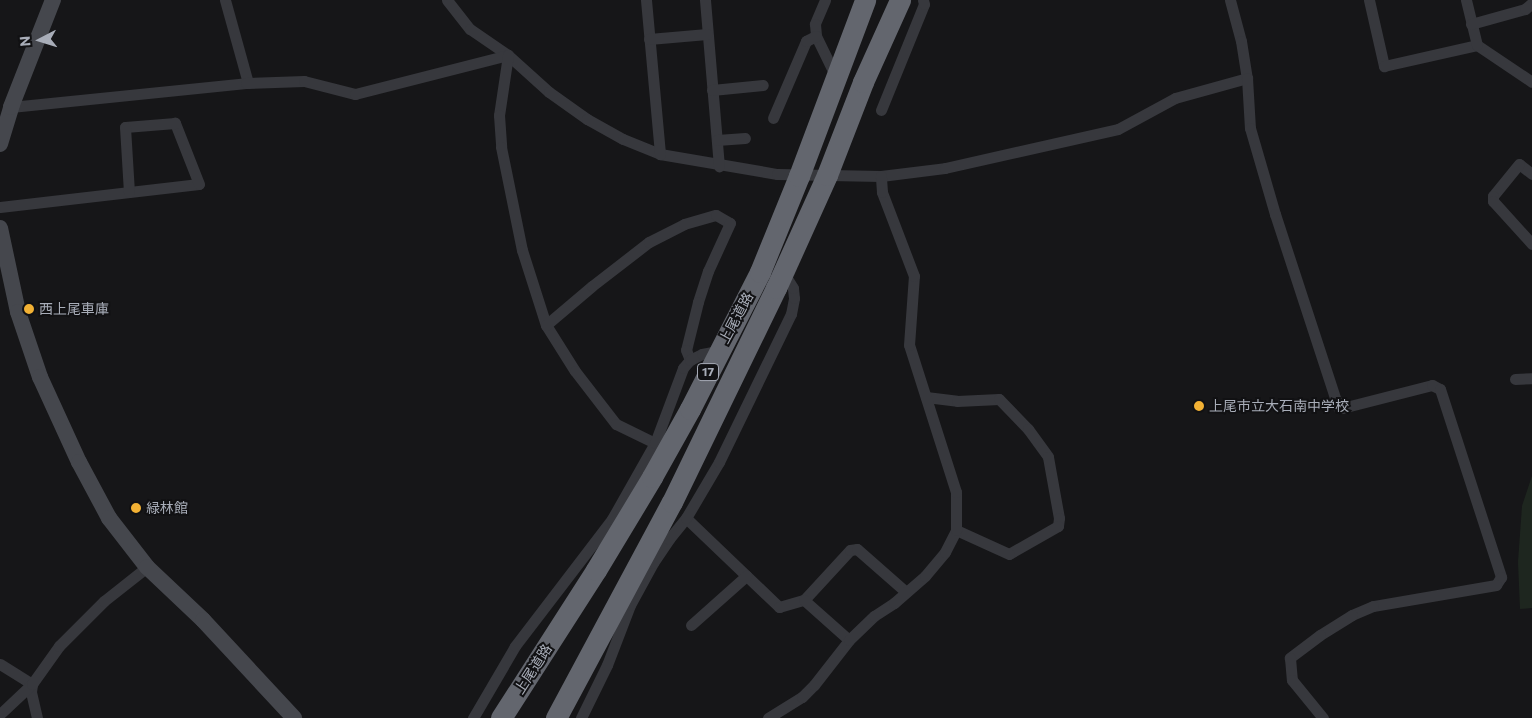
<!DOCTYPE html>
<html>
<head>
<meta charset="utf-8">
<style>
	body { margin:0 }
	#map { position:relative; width:1532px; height:718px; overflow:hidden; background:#161618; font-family:Commissioner,"Noto Sans JP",sans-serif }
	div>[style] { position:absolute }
	.green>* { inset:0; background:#1e261f }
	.street>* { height:11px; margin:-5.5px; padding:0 5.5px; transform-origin:5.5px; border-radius:5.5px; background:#37383d }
	.secondary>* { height:16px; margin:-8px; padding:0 8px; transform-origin:8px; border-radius:8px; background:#45474d }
	.highway>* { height:21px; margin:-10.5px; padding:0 10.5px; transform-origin:10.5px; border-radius:10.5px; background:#63666e }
	.dots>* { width:14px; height:14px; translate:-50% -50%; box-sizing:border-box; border:2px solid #111113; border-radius:50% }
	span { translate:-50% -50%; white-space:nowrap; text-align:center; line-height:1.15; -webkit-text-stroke:4px #111113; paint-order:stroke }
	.shield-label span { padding:1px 4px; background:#111113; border:1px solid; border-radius:4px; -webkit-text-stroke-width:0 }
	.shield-label { font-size:12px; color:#a8adb8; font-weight:700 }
	.poi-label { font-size:14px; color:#a8adb8 }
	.left { translate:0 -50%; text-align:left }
	.street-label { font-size:14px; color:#a8adb8 }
	.north { position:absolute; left:15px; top:15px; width:50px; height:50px; -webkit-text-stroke:4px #111113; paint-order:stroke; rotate:265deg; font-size:14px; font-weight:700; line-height:20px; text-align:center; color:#a8adb8 }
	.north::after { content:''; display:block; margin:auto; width:18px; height:22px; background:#a8adb8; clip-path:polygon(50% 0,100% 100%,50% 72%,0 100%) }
</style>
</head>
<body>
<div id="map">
	<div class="green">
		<div style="clip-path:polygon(1532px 476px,1532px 608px,1520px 609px,1518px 562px,1522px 506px)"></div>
	</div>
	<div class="street">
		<div style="left:225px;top:0;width:86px;rotate:74.5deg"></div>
		<div style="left:447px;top:0;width:37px;rotate:52deg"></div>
		<div style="left:470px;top:29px;width:46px;rotate:34.4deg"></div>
		<div style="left:508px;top:55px;width:55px;rotate:42.1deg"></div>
		<div style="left:549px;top:92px;width:47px;rotate:35.4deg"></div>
		<div style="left:587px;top:119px;width:41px;rotate:29.1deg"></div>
		<div style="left:623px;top:139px;width:40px;rotate:22deg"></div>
		<div style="left:660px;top:154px;width:119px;rotate:9.7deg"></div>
		<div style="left:777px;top:174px;width:104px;rotate:1.1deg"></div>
		<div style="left:881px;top:176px;width:64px;rotate:-7.1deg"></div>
		<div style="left:945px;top:168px;width:177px;rotate:-12.7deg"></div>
		<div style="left:1118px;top:129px;width:65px;rotate:-28.5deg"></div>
		<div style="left:1175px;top:98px;width:75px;rotate:-15.5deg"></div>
		<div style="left:646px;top:0;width:155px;rotate:84.8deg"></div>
		<div style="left:705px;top:0;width:167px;rotate:85.2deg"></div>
		<div style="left:825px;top:0;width:26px;rotate:113deg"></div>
		<div style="left:815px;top:24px;width:12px;rotate:85deg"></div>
		<div style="left:816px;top:36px;width:46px;rotate:64deg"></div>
		<div style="left:1230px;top:0;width:42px;rotate:75deg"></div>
		<div style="left:1241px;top:41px;width:37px;rotate:81deg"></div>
		<div style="left:1247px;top:78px;width:50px;rotate:86.6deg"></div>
		<div style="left:1250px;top:128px;width:90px;rotate:73.8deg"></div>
		<div style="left:1275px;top:214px;width:203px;rotate:71.9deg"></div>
		<div style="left:1338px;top:407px;width:4px;rotate:14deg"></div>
		<div style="left:1342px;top:408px;width:93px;rotate:-14.3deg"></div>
		<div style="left:1432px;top:385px;width:9px;rotate:27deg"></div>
		<div style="left:1440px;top:389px;width:198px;rotate:72deg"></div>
		<div style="left:1501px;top:577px;width:9px;rotate:122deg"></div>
		<div style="left:1496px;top:585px;width:125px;rotate:170.3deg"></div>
		<div style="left:1373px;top:606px;width:23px;rotate:157deg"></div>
		<div style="left:1352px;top:615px;width:38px;rotate:148deg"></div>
		<div style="left:1320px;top:635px;width:38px;rotate:143deg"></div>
		<div style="left:1290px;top:658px;width:22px;rotate:85deg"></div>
		<div style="left:1292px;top:680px;width:49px;rotate:50.8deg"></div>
		<div style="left:1369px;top:0;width:68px;rotate:77.2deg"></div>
		<div style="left:1384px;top:66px;width:95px;rotate:-12.7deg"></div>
		<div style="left:1477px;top:45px;width:66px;rotate:33.9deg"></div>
		<div style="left:1466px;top:0;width:46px;rotate:76.3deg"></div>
		<div style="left:1471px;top:24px;width:56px;rotate:-15.5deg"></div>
		<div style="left:1525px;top:9px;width:9px;rotate:-41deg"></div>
		<div style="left:649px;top:39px;width:58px;rotate:-4.9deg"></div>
		<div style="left:712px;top:90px;width:51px;rotate:-5.6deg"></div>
		<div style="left:11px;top:107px;width:236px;rotate:-5.8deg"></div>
		<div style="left:246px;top:83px;width:58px;rotate:-2deg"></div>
		<div style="left:304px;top:81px;width:53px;rotate:14.3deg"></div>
		<div style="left:355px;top:94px;width:158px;rotate:-14.3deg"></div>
		<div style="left:508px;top:55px;width:61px;rotate:98.5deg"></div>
		<div style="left:499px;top:115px;width:32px;rotate:86deg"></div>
		<div style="left:501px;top:147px;width:105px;rotate:78.5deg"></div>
		<div style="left:522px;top:250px;width:79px;rotate:72.3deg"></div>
		<div style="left:546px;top:325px;width:54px;rotate:57.8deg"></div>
		<div style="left:575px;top:371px;width:67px;rotate:52.3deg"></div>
		<div style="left:616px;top:424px;width:43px;rotate:26deg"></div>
		<div style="left:881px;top:110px;width:114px;rotate:-67.9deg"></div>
		<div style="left:924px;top:4px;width:4px;rotate:-104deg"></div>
		<div style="left:773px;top:118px;width:84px;rotate:-66.8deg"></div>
		<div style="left:806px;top:41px;width:11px;rotate:-27deg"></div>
		<div style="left:717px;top:140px;width:28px;rotate:-4deg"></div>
		<div style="left:1532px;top:174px;width:16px;rotate:-142deg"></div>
		<div style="left:1519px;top:164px;width:41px;rotate:129.1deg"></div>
		<div style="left:1493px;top:196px;width:5px;rotate:90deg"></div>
		<div style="left:1493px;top:201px;width:58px;rotate:47.8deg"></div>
		<div style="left:0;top:207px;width:200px;rotate:-6.6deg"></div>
		<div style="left:199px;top:184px;width:66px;rotate:-111.5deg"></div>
		<div style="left:175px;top:123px;width:50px;rotate:175.4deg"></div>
		<div style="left:125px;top:127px;width:65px;rotate:86.5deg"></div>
		<div style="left:546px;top:325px;width:60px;rotate:-40.3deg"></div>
		<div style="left:592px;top:286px;width:72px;rotate:-37.7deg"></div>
		<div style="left:649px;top:242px;width:39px;rotate:-27deg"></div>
		<div style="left:684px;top:224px;width:33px;rotate:-16deg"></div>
		<div style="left:716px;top:215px;width:16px;rotate:30deg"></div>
		<div style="left:730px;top:223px;width:53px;rotate:114.6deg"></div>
		<div style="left:708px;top:271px;width:33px;rotate:108deg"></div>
		<div style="left:698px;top:302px;width:49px;rotate:104deg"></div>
		<div style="left:686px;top:350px;width:11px;rotate:68deg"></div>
		<div style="left:1515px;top:379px;width:17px;rotate:-3deg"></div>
		<div style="left:926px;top:397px;width:31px;rotate:7deg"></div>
		<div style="left:957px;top:401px;width:42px;rotate:-2.7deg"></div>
		<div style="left:999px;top:399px;width:42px;rotate:46deg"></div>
		<div style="left:1028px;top:429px;width:34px;rotate:54deg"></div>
		<div style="left:1048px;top:457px;width:62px;rotate:79.8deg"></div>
		<div style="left:1059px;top:518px;width:8px;rotate:97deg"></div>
		<div style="left:1058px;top:526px;width:56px;rotate:150.3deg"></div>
		<div style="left:1009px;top:554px;width:58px;rotate:-155.6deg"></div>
		<div style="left:686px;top:518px;width:129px;rotate:43.7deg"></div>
		<div style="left:779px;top:607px;width:26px;rotate:-16deg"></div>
		<div style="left:804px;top:600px;width:68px;rotate:-47.4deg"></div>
		<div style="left:850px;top:550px;width:7px;rotate:-8deg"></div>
		<div style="left:857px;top:549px;width:65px;rotate:41.3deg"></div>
		<div style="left:804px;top:600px;width:60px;rotate:41.6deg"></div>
		<div style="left:691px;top:625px;width:74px;rotate:-41.7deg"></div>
		<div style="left:0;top:664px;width:38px;rotate:32deg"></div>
		<div style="left:32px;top:684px;width:8px;rotate:97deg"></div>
		<div style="left:31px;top:692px;width:27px;rotate:77deg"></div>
		<div style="left:0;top:714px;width:44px;rotate:-43.2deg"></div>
		<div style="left:32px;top:684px;width:47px;rotate:-54.6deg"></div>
		<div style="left:59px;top:646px;width:64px;rotate:-45deg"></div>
		<div style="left:104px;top:601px;width:55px;rotate:-38.3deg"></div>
		<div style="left:473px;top:718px;width:83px;rotate:-59.7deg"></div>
		<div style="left:515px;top:646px;width:160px;rotate:-52.6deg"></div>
		<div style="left:612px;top:519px;width:87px;rotate:-60.5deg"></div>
		<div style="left:655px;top:443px;width:80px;rotate:-69.5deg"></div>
		<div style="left:683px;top:368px;width:11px;rotate:-49deg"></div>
		<div style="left:690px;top:360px;width:13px;rotate:-27deg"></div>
		<div style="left:702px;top:354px;width:16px;rotate:-11deg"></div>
		<div style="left:581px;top:718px;width:59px;rotate:-63.9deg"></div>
		<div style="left:607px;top:665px;width:64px;rotate:-69deg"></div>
		<div style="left:630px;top:605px;width:48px;rotate:-61.3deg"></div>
		<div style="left:653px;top:563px;width:29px;rotate:-56deg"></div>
		<div style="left:669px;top:539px;width:27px;rotate:-51deg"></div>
		<div style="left:686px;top:518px;width:65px;rotate:-59.5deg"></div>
		<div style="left:719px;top:462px;width:165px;rotate:-64.1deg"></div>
		<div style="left:791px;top:314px;width:16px;rotate:-79deg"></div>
		<div style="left:794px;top:298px;width:10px;rotate:-96deg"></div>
		<div style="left:793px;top:288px;width:19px;rotate:-122deg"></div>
		<div style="left:768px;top:718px;width:40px;rotate:-32deg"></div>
		<div style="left:802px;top:697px;width:17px;rotate:-45deg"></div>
		<div style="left:814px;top:685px;width:57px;rotate:-52.1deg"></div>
		<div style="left:849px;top:640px;width:35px;rotate:-44deg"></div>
		<div style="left:874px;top:616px;width:24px;rotate:-33deg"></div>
		<div style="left:894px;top:603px;width:41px;rotate:-41.1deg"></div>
		<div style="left:925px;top:576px;width:31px;rotate:-50deg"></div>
		<div style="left:945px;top:552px;width:25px;rotate:-63deg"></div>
		<div style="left:956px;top:530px;width:38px;rotate:-90deg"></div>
		<div style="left:956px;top:492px;width:154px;rotate:-107.7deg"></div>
		<div style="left:909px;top:345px;width:69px;rotate:-85.9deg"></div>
		<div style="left:914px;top:276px;width:90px;rotate:-110.9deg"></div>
		<div style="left:882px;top:192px;width:16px;rotate:-94deg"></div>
	</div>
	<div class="secondary">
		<div style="left:0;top:144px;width:39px;rotate:-73deg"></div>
		<div style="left:11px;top:107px;width:115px;rotate:-68.6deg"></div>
		<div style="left:0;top:228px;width:86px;rotate:77.9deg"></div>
		<div style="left:18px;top:312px;width:69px;rotate:71.3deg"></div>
		<div style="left:40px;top:377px;width:94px;rotate:65.4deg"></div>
		<div style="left:79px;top:462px;width:64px;rotate:61.8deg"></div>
		<div style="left:109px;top:518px;width:62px;rotate:52.2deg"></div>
		<div style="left:147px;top:567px;width:77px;rotate:43.4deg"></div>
		<div style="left:203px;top:620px;width:134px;rotate:47.1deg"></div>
	</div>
	<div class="highway">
		<div style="left:501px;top:718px;width:176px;rotate:-57.3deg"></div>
		<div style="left:596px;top:570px;width:109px;rotate:-58.9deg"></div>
		<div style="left:652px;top:477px;width:78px;rotate:-60.8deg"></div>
		<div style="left:690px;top:409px;width:154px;rotate:-62.9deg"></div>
		<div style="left:760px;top:272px;width:104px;rotate:-67.9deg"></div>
		<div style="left:799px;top:176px;width:188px;rotate:-69.4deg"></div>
		<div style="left:556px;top:718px;width:245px;rotate:-61.8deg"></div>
		<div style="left:672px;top:502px;width:238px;rotate:-64.1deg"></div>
		<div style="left:776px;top:288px;width:124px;rotate:-65.7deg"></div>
		<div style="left:827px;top:175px;width:100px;rotate:-68.8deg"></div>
		<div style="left:863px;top:82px;width:90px;rotate:-65.7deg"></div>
	</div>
	<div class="dots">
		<div style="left:29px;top:309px;background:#f2b134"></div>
		<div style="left:1199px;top:406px;background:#f2b134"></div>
		<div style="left:136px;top:508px;background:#f2b134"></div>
	</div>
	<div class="shield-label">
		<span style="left:708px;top:372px">17</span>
	</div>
	<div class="poi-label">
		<span class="left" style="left:39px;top:309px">西上尾車庫</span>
		<span class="left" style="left:1209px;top:406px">上尾市立大石南中学校</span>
		<span class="left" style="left:146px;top:508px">緑林館</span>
	</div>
	<div class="street-label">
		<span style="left:736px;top:318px;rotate:-62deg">上尾道路</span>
		<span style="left:533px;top:669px;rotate:-57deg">上尾道路</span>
	</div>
	<div class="north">N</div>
</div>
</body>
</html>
